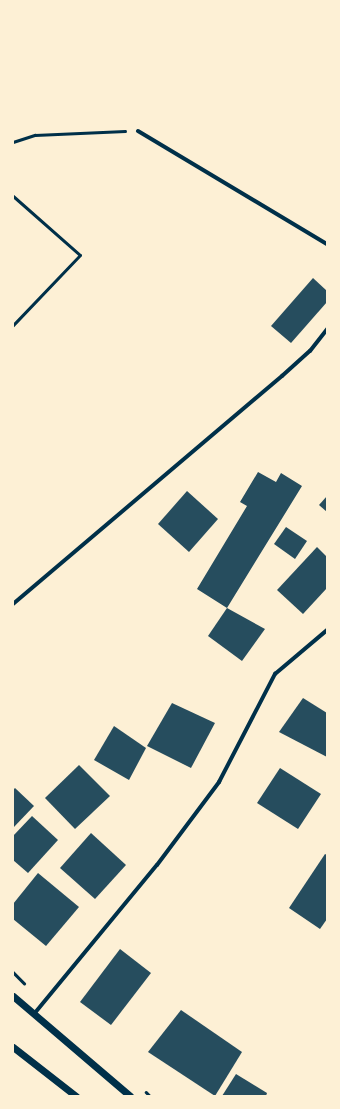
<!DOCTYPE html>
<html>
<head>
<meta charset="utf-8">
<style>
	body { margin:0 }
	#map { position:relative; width:340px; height:1109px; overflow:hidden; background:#fdf0d5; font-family:"Source Sans 3",sans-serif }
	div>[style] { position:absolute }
	.building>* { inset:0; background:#264d5e }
	.path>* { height:2.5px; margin:-1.25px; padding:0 1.25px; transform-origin:1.25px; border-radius:1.25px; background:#003049 }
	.service>* { height:3px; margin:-1.5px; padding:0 1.5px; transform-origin:1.5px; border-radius:1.5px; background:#003049 }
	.minor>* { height:4px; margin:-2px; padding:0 2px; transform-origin:2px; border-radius:2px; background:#003049 }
	.tertiary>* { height:7px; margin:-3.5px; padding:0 3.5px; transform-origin:3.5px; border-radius:3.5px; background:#003049 }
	span { translate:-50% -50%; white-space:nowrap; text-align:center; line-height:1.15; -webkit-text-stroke:3px #fdf0d5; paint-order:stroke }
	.frame { position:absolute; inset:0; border:14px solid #fdf0d5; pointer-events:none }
</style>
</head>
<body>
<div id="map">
	<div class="building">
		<div style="clip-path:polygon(313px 278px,327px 291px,327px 302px,291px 343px,271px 326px)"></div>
		<div style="clip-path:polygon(258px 472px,276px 482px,281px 473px,302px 486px,227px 608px,197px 589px,247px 506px,240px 502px)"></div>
		<div style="clip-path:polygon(187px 491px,218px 519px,189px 552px,158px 524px)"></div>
		<div style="clip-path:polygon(327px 496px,327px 512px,319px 505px)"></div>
		<div style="clip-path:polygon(286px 527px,307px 541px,295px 559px,274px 544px)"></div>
		<div style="clip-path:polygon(317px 547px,327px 557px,327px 588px,303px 614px,277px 590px)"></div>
		<div style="clip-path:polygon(227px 608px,265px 629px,242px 661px,208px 636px)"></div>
		<div style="clip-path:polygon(303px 698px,327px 713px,327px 757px,279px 732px)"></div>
		<div style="clip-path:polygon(172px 703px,215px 723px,191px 768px,147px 746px)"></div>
		<div style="clip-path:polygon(114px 726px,146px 748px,129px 780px,94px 760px)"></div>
		<div style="clip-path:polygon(79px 765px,110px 796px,75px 829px,45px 798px)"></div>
		<div style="clip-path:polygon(280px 768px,321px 794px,298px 829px,257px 803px)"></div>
		<div style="clip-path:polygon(15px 788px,34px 806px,13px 828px,13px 790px)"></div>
		<div style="clip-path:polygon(32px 816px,58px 840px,28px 873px,13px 860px,13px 836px)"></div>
		<div style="clip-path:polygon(91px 833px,126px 865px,95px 899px,60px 868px)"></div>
		<div style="clip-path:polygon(325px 854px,327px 855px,327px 919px,320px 929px,289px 908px)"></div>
		<div style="clip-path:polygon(38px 873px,79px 907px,46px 946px,13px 919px,13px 904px)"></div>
		<div style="clip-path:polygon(120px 949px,151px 973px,111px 1025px,80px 1002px)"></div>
		<div style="clip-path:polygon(181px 1010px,242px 1052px,215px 1096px,148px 1052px)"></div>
		<div style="clip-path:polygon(236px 1074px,267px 1093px,266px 1096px,222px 1096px)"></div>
	</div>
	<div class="path">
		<div style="left:13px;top:142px;width:23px;rotate:-18deg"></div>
		<div style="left:35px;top:135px;width:90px;rotate:-2.5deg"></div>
		<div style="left:13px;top:972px;width:16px;rotate:45deg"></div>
		<div style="left:146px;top:1092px;width:6px;rotate:45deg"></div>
	</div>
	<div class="service">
		<div style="left:13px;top:196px;width:89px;rotate:41.4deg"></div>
		<div style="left:80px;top:255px;width:97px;rotate:133.7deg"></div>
	</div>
	<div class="minor">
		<div style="left:138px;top:131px;width:220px;rotate:30.9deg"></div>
		<div style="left:13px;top:604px;width:353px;rotate:-40.3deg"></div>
		<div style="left:282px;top:376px;width:38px;rotate:-42deg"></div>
		<div style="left:310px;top:351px;width:28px;rotate:-52deg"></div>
		<div style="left:34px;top:1014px;width:193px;rotate:-50.5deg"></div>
		<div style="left:157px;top:865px;width:104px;rotate:-53.2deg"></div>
		<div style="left:219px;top:782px;width:122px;rotate:-62.6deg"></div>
		<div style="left:275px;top:674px;width:68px;rotate:-40.2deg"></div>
	</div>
	<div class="tertiary">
		<div style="left:13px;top:996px;width:154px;rotate:40.5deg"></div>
		<div style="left:13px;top:1047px;width:80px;rotate:37.9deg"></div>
	</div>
	<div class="frame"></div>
</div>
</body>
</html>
